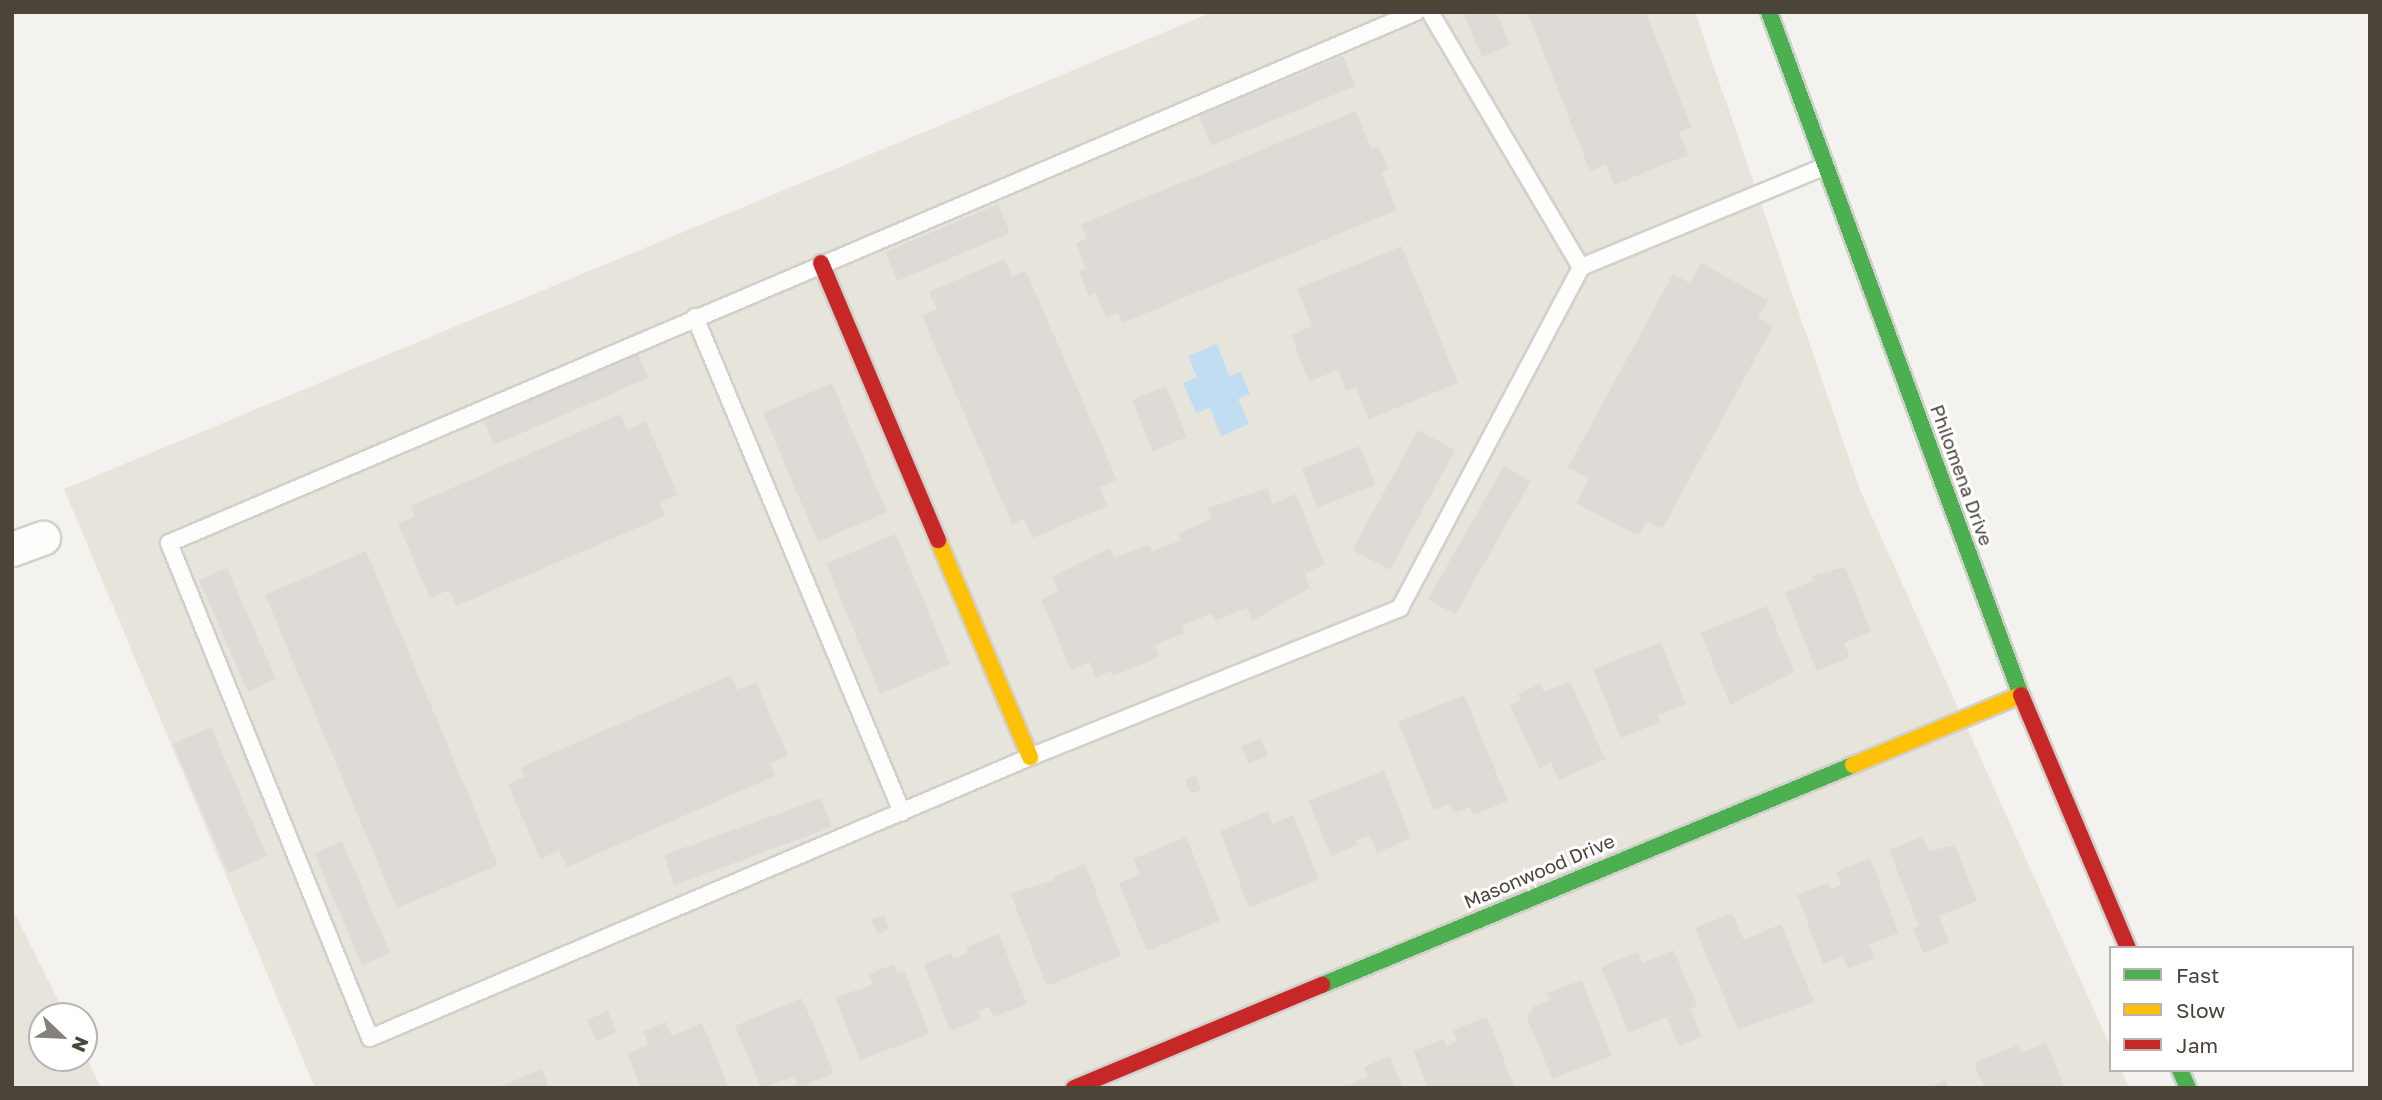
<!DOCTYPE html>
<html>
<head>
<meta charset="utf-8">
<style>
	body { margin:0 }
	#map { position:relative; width:2382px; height:1100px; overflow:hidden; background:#f4f2ee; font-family:"Golos Text",sans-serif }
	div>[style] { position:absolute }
	.residential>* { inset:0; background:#e7e4dc }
	.water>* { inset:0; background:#c0ddf1 }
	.building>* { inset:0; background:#dedbd6 }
	.roads { filter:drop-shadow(2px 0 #d2d0cb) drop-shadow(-2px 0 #d2d0cb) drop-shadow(0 2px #d2d0cb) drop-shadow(0 -2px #d2d0cb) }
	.lane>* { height:16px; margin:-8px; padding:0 8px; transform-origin:8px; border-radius:8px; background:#fdfdfc }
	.street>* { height:33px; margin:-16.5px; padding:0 16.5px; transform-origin:16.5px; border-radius:16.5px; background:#fdfdfc }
	.fast>* { height:16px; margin:-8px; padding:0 8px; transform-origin:8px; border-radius:8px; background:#4caf50 }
	.slow>* { height:16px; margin:-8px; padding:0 8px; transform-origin:8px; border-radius:8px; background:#ffc107 }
	.jam>* { height:16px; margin:-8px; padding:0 8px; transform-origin:8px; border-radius:8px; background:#c62828 }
	span { translate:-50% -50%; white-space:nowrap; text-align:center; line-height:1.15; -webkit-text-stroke:6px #fff; paint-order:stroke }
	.street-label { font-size:19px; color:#4b4439 }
	.frame { position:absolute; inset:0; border:14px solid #4b4439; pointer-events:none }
	.legend { position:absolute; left:2109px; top:946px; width:245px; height:126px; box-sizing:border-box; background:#fff; border:2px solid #b7b4b0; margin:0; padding:9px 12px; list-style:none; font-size:21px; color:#4b4439 }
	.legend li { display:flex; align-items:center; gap:14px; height:35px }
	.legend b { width:35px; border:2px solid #b7b4b0 }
	.north { position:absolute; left:28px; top:1002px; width:70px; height:70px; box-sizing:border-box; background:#fff; border:2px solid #b7b4b0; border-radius:50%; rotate:113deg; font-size:19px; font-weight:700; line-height:28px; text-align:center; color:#4b4439 }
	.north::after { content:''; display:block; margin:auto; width:24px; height:32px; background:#868178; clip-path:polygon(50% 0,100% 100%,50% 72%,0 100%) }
</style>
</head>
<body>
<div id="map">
	<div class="residential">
		<div style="clip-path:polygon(1213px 12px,1695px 12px,1860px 490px,2111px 1048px,2111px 1070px,2121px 1070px,2129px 1088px,315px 1088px,64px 489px)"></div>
		<div style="clip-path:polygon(12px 908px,66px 1016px,42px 1016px,42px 1058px,84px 1058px,84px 1053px,101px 1088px,12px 1088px)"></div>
	</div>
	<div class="water">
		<div style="clip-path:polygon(1217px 344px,1229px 376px,1241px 372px,1250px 394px,1238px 399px,1249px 424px,1221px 436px,1210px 408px,1196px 413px,1183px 383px,1197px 377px,1188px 356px)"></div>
	</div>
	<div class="building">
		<div style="clip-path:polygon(1463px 12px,1496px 12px,1510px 45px,1482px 57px)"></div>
		<div style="clip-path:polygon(1527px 12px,1646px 12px,1691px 127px,1679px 133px,1688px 155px,1614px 185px,1606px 165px,1590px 171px)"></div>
		<div style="clip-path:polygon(1343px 56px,1355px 86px,1211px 146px,1199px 116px)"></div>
		<div style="clip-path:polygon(1356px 111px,1371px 148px,1379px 146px,1389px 169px,1381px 172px,1397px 210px,1122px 323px,1118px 313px,1106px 318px,1096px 293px,1089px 296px,1079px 271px,1086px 268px,1076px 243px,1086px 239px,1081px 224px)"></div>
		<div style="clip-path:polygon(998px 204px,1010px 233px,897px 281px,885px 252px)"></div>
		<div style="clip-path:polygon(1402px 246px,1458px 383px,1369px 419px,1356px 388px,1346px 391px,1338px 370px,1309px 382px,1291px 335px,1312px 326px,1297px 289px)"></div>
		<div style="clip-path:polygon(1005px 259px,1012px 276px,1026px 271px,1117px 480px,1099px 487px,1107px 506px,1033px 538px,1024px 519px,1012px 524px,922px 316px,937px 309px,929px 292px)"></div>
		<div style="clip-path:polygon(1701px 263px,1768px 300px,1758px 317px,1773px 326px,1662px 529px,1647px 521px,1638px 536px,1576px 503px,1589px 479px,1568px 467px,1673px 274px,1690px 283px)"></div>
		<div style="clip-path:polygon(636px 349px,648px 378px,494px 445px,482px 416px)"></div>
		<div style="clip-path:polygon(832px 383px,887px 512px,818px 542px,763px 413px)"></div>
		<div style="clip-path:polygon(1166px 386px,1187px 437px,1153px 451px,1132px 400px)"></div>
		<div style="clip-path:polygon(620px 414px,627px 430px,646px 421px,678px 495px,660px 502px,665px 516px,456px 606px,449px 590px,430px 598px,398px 524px,415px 516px,411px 506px)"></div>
		<div style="clip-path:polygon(1418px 430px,1455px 450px,1390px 570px,1352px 550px)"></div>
		<div style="clip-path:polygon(1360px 446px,1375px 485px,1317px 508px,1302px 469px)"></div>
		<div style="clip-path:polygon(1504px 466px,1531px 481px,1455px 615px,1428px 599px)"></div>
		<div style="clip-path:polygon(1267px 488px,1273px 504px,1296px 494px,1325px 565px,1305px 573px,1310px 588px,1252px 621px,1247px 608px,1215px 621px,1212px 613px,1182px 626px,1185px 633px,1154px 645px,1159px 657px,1113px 676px,1111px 671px,1095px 678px,1090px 662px,1071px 670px,1041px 599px,1058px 592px,1052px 577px,1110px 548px,1114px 558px,1149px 545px,1151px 552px,1181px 540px,1178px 533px,1211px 519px,1207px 508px)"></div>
		<div style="clip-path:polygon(896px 534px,950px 664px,880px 694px,826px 563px)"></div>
		<div style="clip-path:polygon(366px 551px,498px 865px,397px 908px,265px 595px)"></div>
		<div style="clip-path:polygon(1845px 567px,1871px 632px,1844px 643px,1850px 657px,1817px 671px,1785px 592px,1813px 581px,1811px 576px)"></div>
		<div style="clip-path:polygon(227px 568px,276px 679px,248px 692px,199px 580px)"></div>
		<div style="clip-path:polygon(1767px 606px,1794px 672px,1730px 705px,1701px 633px)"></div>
		<div style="clip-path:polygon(1661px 642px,1686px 704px,1658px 715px,1660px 722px,1621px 738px,1593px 669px)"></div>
		<div style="clip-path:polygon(731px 675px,737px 690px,756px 682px,788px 756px,770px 763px,775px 776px,567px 867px,559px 851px,540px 859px,508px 784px,525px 777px,521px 767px)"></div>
		<div style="clip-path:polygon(1570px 681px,1605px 759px,1559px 780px,1551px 763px,1539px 768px,1510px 705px,1521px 700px,1518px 694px,1540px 684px,1544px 692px)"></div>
		<div style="clip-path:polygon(1464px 695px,1508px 801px,1473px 815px,1470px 807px,1454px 813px,1450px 804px,1434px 810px,1398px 722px)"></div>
		<div style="clip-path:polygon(211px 727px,267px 856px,228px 873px,173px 744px)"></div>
		<div style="clip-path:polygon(1261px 738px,1268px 756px,1248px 764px,1241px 746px)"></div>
		<div style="clip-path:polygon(1384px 771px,1411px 838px,1377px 853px,1369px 835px,1356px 840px,1358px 845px,1331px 856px,1309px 801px)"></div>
		<div style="clip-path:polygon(1195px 775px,1201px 790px,1191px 794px,1185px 780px)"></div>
		<div style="clip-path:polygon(821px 798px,832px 827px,674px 885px,664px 855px)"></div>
		<div style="clip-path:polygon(1268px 811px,1273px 824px,1293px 815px,1319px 879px,1249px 908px,1220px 831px)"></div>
		<div style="clip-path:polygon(1186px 837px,1220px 921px,1147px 951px,1119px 883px,1140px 874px,1133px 859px)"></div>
		<div style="clip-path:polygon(1922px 837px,1929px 851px,1955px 845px,1977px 901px,1939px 916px,1949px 943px,1923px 953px,1913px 928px,1919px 926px,1889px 850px)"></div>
		<div style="clip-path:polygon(342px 841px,390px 953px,362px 965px,314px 853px)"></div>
		<div style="clip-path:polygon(1870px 858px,1899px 933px,1869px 945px,1875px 958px,1848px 969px,1843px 956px,1823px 964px,1797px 895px,1828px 883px,1831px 890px,1841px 885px,1836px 872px)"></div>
		<div style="clip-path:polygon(1085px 864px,1121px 956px,1047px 986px,1010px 893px,1055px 880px,1053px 877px)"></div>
		<div style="clip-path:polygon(1732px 913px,1744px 940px,1781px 924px,1814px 1002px,1738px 1030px,1695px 928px)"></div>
		<div style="clip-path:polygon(884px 915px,889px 929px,877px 934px,871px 919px)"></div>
		<div style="clip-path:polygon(999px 934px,1027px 1004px,993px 1017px,989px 1007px,978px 1011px,981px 1019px,950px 1031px,924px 964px,951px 953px,953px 958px,968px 953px,966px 947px)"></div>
		<div style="clip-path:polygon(1674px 950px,1697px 1006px,1690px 1009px,1702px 1037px,1679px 1046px,1667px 1017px,1629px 1033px,1601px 967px,1638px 952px,1643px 963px)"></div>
		<div style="clip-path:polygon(894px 964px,897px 974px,905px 971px,929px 1034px,860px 1060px,835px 998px,873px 984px,869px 974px)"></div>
		<div style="clip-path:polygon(1582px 980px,1612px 1056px,1552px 1079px,1526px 1015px,1532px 1012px,1531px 1008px,1550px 1000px,1547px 993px)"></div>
		<div style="clip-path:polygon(802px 998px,834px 1073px,799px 1088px,794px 1077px,761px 1088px,735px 1026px)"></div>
		<div style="clip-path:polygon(608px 1011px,616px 1032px,596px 1041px,587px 1020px)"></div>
		<div style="clip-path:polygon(1487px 1017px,1515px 1088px,1428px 1088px,1413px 1051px,1444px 1039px,1446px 1046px,1457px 1041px,1453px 1030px)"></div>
		<div style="clip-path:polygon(666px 1022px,672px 1036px,702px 1023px,729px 1088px,641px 1088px,627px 1054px,648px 1045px,643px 1031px)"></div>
		<div style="clip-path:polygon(2046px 1043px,2065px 1088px,1984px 1088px,1974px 1063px,2018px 1045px,2021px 1053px)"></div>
		<div style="clip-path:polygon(1390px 1056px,1403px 1088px,1343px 1088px,1368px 1077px,1364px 1067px)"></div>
		<div style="clip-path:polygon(542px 1069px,549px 1088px,496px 1088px)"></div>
		<div style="clip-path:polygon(1946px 1080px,1948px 1088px,1928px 1088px)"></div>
	</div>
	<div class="roads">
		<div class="lane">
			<div style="left:1416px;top:12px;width:1355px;rotate:156.93deg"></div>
			<div style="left:169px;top:543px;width:534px;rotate:67.9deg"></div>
			<div style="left:370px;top:1038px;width:717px;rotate:-23.06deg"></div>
			<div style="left:1030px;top:757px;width:399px;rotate:-21.9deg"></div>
			<div style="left:1400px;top:608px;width:386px;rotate:-62deg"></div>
			<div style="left:1581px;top:267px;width:265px;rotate:-22.4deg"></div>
			<div style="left:1430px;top:12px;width:296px;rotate:59.4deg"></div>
			<div style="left:695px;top:317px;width:537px;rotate:67.31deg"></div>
		</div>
		<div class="street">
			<div style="left:12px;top:549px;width:33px;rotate:-20deg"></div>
		</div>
		<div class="fast">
			<div style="left:1769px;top:12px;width:728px;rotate:69.75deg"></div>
			<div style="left:1322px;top:985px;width:575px;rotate:-22.5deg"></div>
			<div style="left:2180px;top:1070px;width:20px;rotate:66deg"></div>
		</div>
		<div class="slow">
			<div style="left:938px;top:540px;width:236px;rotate:67deg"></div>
			<div style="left:1853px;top:765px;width:182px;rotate:-22.6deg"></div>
		</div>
		<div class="jam">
			<div style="left:821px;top:263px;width:301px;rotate:67.1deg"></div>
			<div style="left:2021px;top:695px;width:275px;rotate:67.1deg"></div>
			<div style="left:1074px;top:1088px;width:269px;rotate:-22.6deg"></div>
		</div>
	</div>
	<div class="street-label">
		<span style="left:1962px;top:475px;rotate:70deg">Philomena Drive</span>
		<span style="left:1539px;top:871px;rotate:-23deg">Masonwood Drive</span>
	</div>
	<div class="frame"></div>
	<ul class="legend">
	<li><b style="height:9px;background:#4caf50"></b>Fast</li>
	<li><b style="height:9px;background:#ffc107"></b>Slow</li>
	<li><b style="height:9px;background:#c62828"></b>Jam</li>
	</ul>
	<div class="north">N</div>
</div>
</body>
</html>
